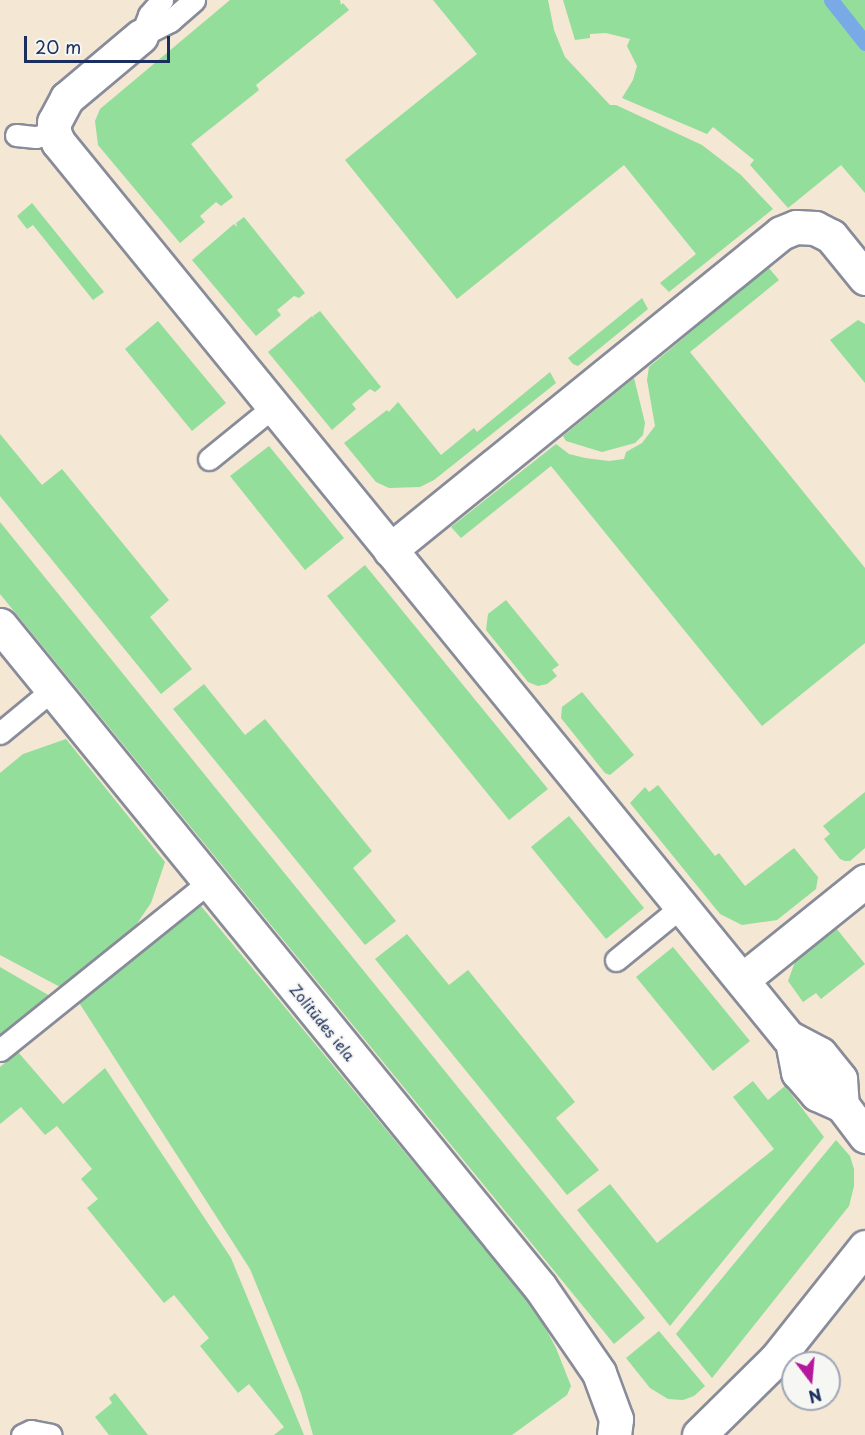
<!DOCTYPE html>
<html>
<head>
<meta charset="utf-8">
<style>
	body { margin:0 }
	#map { position:relative; width:865px; height:1435px; overflow:hidden; background:#f4e7d4; font-family:"Playpen Sans",sans-serif }
	div>[style] { position:absolute }
	.green>* { inset:0; background:#92de9a }
	.stream>* { height:15px; margin:-7.5px; padding:0 7.5px; transform-origin:7.5px; border-radius:7.5px; background:#7aaae5 }
	.roads { filter:drop-shadow(2px 0 #888b99) drop-shadow(-2px 0 #888b99) drop-shadow(0 2px #888b99) drop-shadow(0 -2px #888b99) }
	.service>* { height:21px; margin:-10.5px; padding:0 10.5px; transform-origin:10.5px; border-radius:10.5px; background:#fff }
	.minor>* { height:33px; margin:-16.5px; padding:0 16.5px; transform-origin:16.5px; border-radius:16.5px; background:#fff }
	.tertiary>* { height:33px; margin:-16.5px; padding:0 16.5px; transform-origin:16.5px; border-radius:16.5px; background:#fff }
	span { translate:-50% -50%; white-space:nowrap; text-align:center; line-height:1.15; -webkit-text-stroke:4.5px #f6f6f2; paint-order:stroke }
	.street-label { font-size:15px; color:#1b2f5e }
	.north { position:absolute; left:781px; top:1351px; width:60px; height:60px; box-sizing:border-box; background:#f6f6f2; border:2px solid #9ea6b7; border-radius:50%; rotate:164deg; font-size:16px; font-weight:700; line-height:24px; text-align:center; color:#1b2f5e }
	.north::after { content:''; display:block; margin:auto; width:21px; height:27px; background:#b5179e; clip-path:polygon(50% 0,100% 100%,50% 72%,0 100%) }
	.scale { position:absolute; left:24px; top:36px; width:146px; height:27px; box-sizing:border-box; border:3px solid #1b2f5e; border-top:0; padding-left:8px; font-size:18px; line-height:21px; white-space:nowrap; color:#1b2f5e; -webkit-text-stroke:4px #f6f6f2; paint-order:stroke }
</style>
</head>
<body>
<div id="map">
	<div class="green">
		<div style="clip-path:polygon(230px 0,340px 0,341px 5px,343px 3px,349px 10px,256px 85px,259px 90px,191px 144px,233px 197px,221px 206px,216px 202px,200px 216px,205px 222px,180px 243px,98px 145px,95px 121px,100px 109px)"></div>
		<div style="clip-path:polygon(433px 0,548px 0,554px 30px,565px 57px,610px 105px,616px 105px,702px 145px,741px 175px,773px 209px,669px 292px,660px 283px,696px 254px,624px 165px,457px 299px,345px 160px,477px 54px)"></div>
		<div style="clip-path:polygon(563px 0,865px 0,865px 193px,841px 165px,788px 208px,750px 165px,754px 160px,713px 127px,707px 134px,622px 98px,633px 80px,637px 66px,627px 46px,630px 39px,606px 33px,590px 34px,590px 38px,575px 40px)"></div>
		<div style="clip-path:polygon(32px 203px,104px 292px,93px 300px,33px 225px,27px 229px,17px 216px)"></div>
		<div style="clip-path:polygon(244px 217px,305px 293px,299px 298px,294px 296px,277px 310px,281px 315px,256px 336px,192px 260px,234px 224px,237px 227px,236px 223px)"></div>
		<div style="clip-path:polygon(768px 267px,779px 280px,690px 352px,865px 568px,865px 643px,762px 726px,551px 466px,461px 538px,451px 527px,556px 444px,569px 454px,585px 458px,609px 461px,624px 459px,626px 452px,642px 443px,655px 426px,647px 380px,649px 367px)"></div>
		<div style="clip-path:polygon(642px 298px,648px 309px,578px 366px,573px 364px,568px 358px)"></div>
		<div style="clip-path:polygon(320px 311px,381px 387px,375px 392px,370px 389px,352px 404px,356px 409px,332px 430px,268px 352px,312px 316px,315px 319px,313px 316px)"></div>
		<div style="clip-path:polygon(858px 320px,865px 324px,865px 383px,830px 340px)"></div>
		<div style="clip-path:polygon(158px 321px,226px 403px,192px 431px,125px 349px)"></div>
		<div style="clip-path:polygon(550px 372px,556px 383px,434px 480px,420px 487px,389px 488px,376px 482px,344px 443px,387px 410px,389px 412px,398px 402px,441px 455px,474px 428px,477px 432px)"></div>
		<div style="clip-path:polygon(634px 378px,645px 423px,643px 435px,635px 443px,602px 452px,566px 441px,563px 436px)"></div>
		<div style="clip-path:polygon(0 434px,42px 485px,62px 469px,169px 600px,150px 617px,192px 669px,161px 694px,0 496px)"></div>
		<div style="clip-path:polygon(269px 446px,344px 538px,305px 570px,230px 476px)"></div>
		<div style="clip-path:polygon(0 522px,645px 1318px,614px 1344px,0 594px)"></div>
		<div style="clip-path:polygon(365px 565px,548px 789px,509px 820px,327px 596px)"></div>
		<div style="clip-path:polygon(506px 600px,559px 665px,552px 670px,557px 676px,547px 684px,538px 686px,528px 682px,486px 630px,488px 614px)"></div>
		<div style="clip-path:polygon(204px 684px,245px 735px,265px 719px,372px 851px,353px 868px,396px 921px,365px 945px,173px 709px)"></div>
		<div style="clip-path:polygon(582px 692px,634px 755px,610px 775px,605px 773px,561px 718px,562px 707px)"></div>
		<div style="clip-path:polygon(66px 739px,165px 862px,151px 903px,125px 941px,62px 988px,0 955px,0 773px,23px 754px)"></div>
		<div style="clip-path:polygon(658px 785px,715px 856px,719px 853px,745px 886px,794px 848px,818px 877px,816px 889px,777px 920px,742px 925px,720px 914px,630px 803px,645px 787px,649px 792px)"></div>
		<div style="clip-path:polygon(865px 792px,865px 848px,850px 861px,845px 861px,840px 859px,824px 839px,830px 834px,823px 826px)"></div>
		<div style="clip-path:polygon(569px 816px,644px 908px,606px 939px,531px 847px)"></div>
		<div style="clip-path:polygon(201px 906px,537px 1312px,556px 1348px,571px 1386px,567px 1395px,512px 1435px,313px 1435px,301px 1393px,250px 1269px,78px 1001px)"></div>
		<div style="clip-path:polygon(836px 928px,865px 964px,821px 999px,816px 993px,803px 1002px,788px 981px,796px 959px)"></div>
		<div style="clip-path:polygon(407px 934px,449px 985px,468px 970px,575px 1102px,556px 1118px,599px 1170px,567px 1195px,375px 959px)"></div>
		<div style="clip-path:polygon(673px 947px,750px 1041px,713px 1071px,636px 977px)"></div>
		<div style="clip-path:polygon(0 967px,50px 996px,0 1037px)"></div>
		<div style="clip-path:polygon(18px 1052px,63px 1104px,105px 1068px,231px 1258px,304px 1435px,274px 1435px,284px 1427px,249px 1384px,238px 1393px,200px 1346px,209px 1338px,174px 1295px,164px 1303px,87px 1208px,98px 1199px,81px 1179px,92px 1169px,57px 1126px,45px 1135px,21px 1107px,0 1124px,0 1067px)"></div>
		<div style="clip-path:polygon(753px 1081px,768px 1100px,785px 1086px,824px 1137px,670px 1326px,577px 1210px,610px 1184px,657px 1243px,774px 1149px,733px 1097px)"></div>
		<div style="clip-path:polygon(836px 1140px,850px 1156px,854px 1169px,854px 1186px,849px 1206px,712px 1378px,676px 1334px)"></div>
		<div style="clip-path:polygon(659px 1331px,705px 1386px,694px 1396px,683px 1400px,668px 1399px,650px 1388px,626px 1358px)"></div>
		<div style="clip-path:polygon(115px 1393px,148px 1435px,109px 1435px,95px 1417px,112px 1403px,109px 1398px)"></div>
	</div>
	<div class="stream">
		<div style="left:831px;top:0;width:55px;rotate:51.7deg"></div>
	</div>
	<div class="roads">
		<div class="service">
			<div style="left:141px;top:36px;width:33px;rotate:-27deg"></div>
			<div style="left:170px;top:21px;width:32px;rotate:-41deg"></div>
			<div style="left:141px;top:36px;width:22px;rotate:-69deg"></div>
			<div style="left:149px;top:15px;width:20px;rotate:-49deg"></div>
			<div style="left:16px;top:135px;width:20px;rotate:6deg"></div>
			<div style="left:36px;top:137px;width:19px;rotate:-16deg"></div>
			<div style="left:209px;top:459px;width:82px;rotate:-39.1deg"></div>
			<div style="left:0;top:733px;width:67px;rotate:-39.6deg"></div>
			<div style="left:616px;top:960px;width:85px;rotate:-39.3deg"></div>
			<div style="left:0;top:1050px;width:268px;rotate:-38.8deg"></div>
			<div style="left:22px;top:1435px;width:10px;rotate:-24deg"></div>
			<div style="left:31px;top:1431px;width:20px;rotate:11deg"></div>
		</div>
		<div class="minor">
			<div style="left:141px;top:36px;width:97px;rotate:140deg"></div>
			<div style="left:67px;top:98px;width:27px;rotate:118deg"></div>
			<div style="left:54px;top:122px;width:10px;rotate:90deg"></div>
			<div style="left:54px;top:132px;width:11px;rotate:68deg"></div>
			<div style="left:58px;top:142px;width:1155px;rotate:50.8deg"></div>
			<div style="left:788px;top:1037px;width:36px;rotate:28deg"></div>
			<div style="left:820px;top:1054px;width:32px;rotate:51deg"></div>
			<div style="left:840px;top:1079px;width:26px;rotate:86deg"></div>
			<div style="left:390px;top:550px;width:503px;rotate:-39.03deg"></div>
			<div style="left:781px;top:233px;width:16px;rotate:-22deg"></div>
			<div style="left:796px;top:227px;width:19px;rotate:3deg"></div>
			<div style="left:815px;top:228px;width:18px;rotate:27deg"></div>
			<div style="left:831px;top:236px;width:54px;rotate:51deg"></div>
			<div style="left:742px;top:980px;width:158px;rotate:-38.8deg"></div>
			<div style="left:792px;top:1041px;width:32px;rotate:79deg"></div>
			<div style="left:798px;top:1072px;width:29px;rotate:49deg"></div>
			<div style="left:817px;top:1094px;width:27px;rotate:24deg"></div>
			<div style="left:842px;top:1105px;width:39px;rotate:53deg"></div>
			<div style="left:699px;top:1435px;width:108px;rotate:-44.6deg"></div>
			<div style="left:776px;top:1359px;width:143px;rotate:-51.5deg"></div>
		</div>
		<div class="tertiary">
			<div style="left:0;top:625px;width:854px;rotate:50.8deg"></div>
			<div style="left:540px;top:1287px;width:104px;rotate:55.5deg"></div>
			<div style="left:599px;top:1373px;width:49px;rotate:69.7deg"></div>
			<div style="left:616px;top:1419px;width:16px;rotate:97deg"></div>
		</div>
	</div>
	<div class="street-label">
		<span style="left:323px;top:1022px;rotate:51deg">Zolitūdes iela</span>
	</div>
	<div class="north">N</div>
	<div class="scale">20 m</div>
</div>
</body>
</html>
